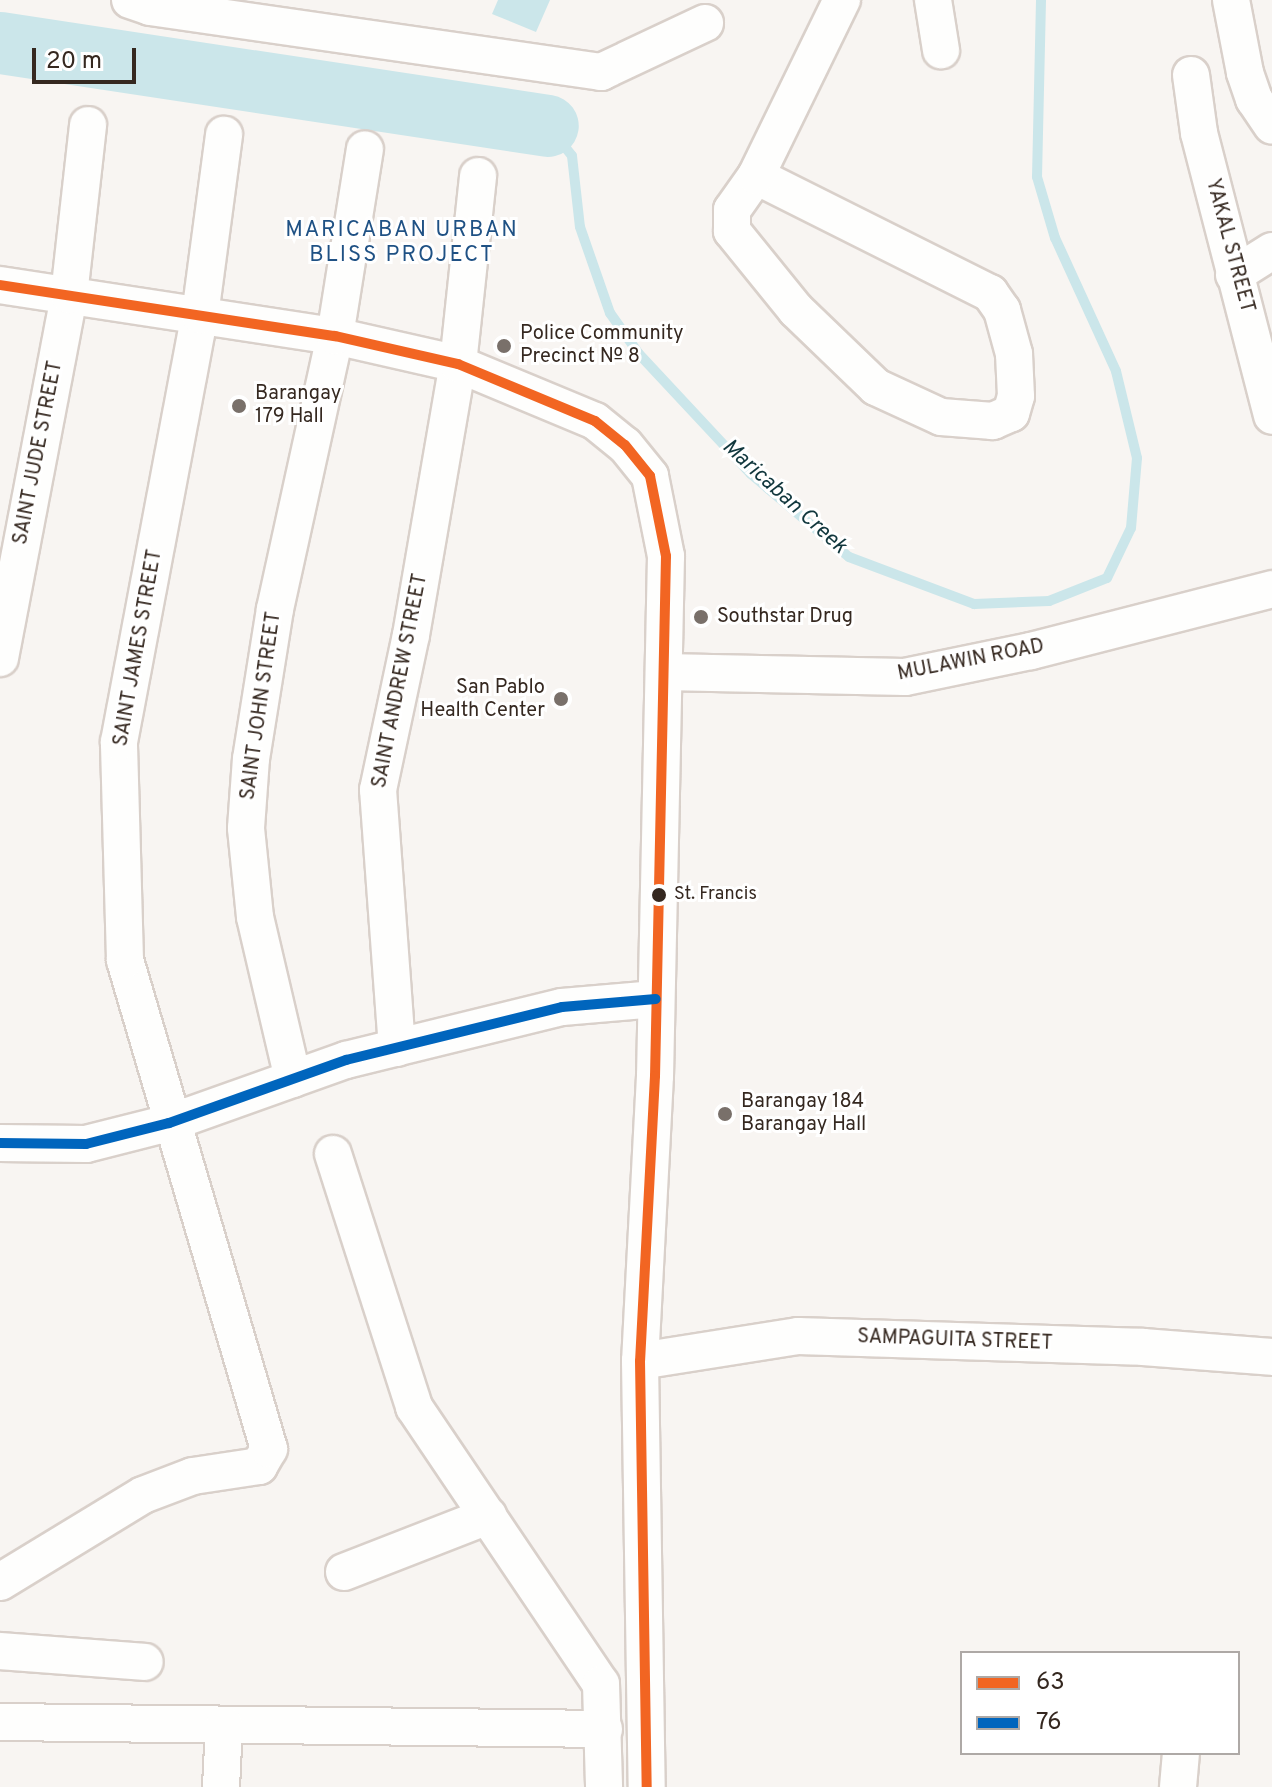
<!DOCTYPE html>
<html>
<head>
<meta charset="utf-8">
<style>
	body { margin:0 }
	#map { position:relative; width:1272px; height:1787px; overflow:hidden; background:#f8f5f2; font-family:Overpass,sans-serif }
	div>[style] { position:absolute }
	.water>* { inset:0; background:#cbe6ea }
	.stream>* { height:10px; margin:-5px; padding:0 5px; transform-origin:5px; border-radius:5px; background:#cbe6ea }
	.river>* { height:62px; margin:-31px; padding:0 31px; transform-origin:31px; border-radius:31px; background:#cbe6ea }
	.roads { filter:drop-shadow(2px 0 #d9d0ca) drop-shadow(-2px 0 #d9d0ca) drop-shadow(0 2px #d9d0ca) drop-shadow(0 -2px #d9d0ca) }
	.minor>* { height:36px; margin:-18px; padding:0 18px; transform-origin:18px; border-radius:18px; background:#fefefd }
	.bus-1>* { height:10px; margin:-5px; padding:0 5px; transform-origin:5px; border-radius:5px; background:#f26522 }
	.bus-2>* { height:10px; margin:-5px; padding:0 5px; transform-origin:5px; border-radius:5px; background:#0065bd }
	.dots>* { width:22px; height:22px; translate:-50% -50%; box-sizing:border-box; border:4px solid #fff; border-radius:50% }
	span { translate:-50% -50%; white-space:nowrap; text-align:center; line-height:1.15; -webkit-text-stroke:6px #fff; paint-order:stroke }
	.bus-label { font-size:18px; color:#352820 }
	.left { translate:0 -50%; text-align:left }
	.street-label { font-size:20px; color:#352820 }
	.poi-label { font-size:20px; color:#352820 }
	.right { translate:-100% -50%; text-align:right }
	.neighbourhood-label { font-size:22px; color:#1f5184; letter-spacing:2px }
	.water-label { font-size:22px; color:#11373d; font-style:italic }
	.legend { position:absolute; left:960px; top:1651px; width:280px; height:104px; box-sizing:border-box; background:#fff; border:2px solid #aea9a6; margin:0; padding:10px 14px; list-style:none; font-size:24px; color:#352820 }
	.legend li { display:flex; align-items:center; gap:16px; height:40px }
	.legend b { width:40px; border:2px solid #aea9a6 }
	.scale { position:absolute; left:32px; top:48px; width:104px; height:36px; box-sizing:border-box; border:4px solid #352820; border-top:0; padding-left:10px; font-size:24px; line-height:28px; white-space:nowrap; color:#352820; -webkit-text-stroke:6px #fff; paint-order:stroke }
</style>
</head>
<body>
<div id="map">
	<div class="water">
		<div style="clip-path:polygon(498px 0,550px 0,536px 32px,492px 14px)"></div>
	</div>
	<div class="stream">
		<div style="left:548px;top:126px;width:38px;rotate:51deg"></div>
		<div style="left:572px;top:156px;width:71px;rotate:83.6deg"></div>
		<div style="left:580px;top:227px;width:91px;rotate:70.8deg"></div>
		<div style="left:610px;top:313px;width:50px;rotate:54.7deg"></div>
		<div style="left:639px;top:354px;width:164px;rotate:47deg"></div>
		<div style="left:751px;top:474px;width:128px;rotate:40.3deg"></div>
		<div style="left:849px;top:557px;width:134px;rotate:20.6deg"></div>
		<div style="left:974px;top:604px;width:75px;rotate:-2.3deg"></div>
		<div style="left:1049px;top:601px;width:62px;rotate:-21.6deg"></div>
		<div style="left:1107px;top:578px;width:55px;rotate:-64.4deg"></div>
		<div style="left:1131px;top:528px;width:70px;rotate:-85.1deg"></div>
		<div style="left:1137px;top:458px;width:89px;rotate:-103.6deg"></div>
		<div style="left:1116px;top:371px;width:146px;rotate:-114.6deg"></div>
		<div style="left:1055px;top:238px;width:64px;rotate:-106.4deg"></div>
		<div style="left:1037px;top:177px;width:177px;rotate:-88.7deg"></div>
	</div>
	<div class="river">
		<div style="left:0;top:43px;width:554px;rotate:8.61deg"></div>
	</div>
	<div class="roads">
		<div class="minor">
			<div style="left:130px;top:0;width:21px;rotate:19deg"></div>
			<div style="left:150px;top:7px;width:456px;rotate:8.2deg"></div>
			<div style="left:601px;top:72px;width:115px;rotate:-25.2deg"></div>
			<div style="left:933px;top:0;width:51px;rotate:80.9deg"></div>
			<div style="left:1231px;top:0;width:74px;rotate:79.1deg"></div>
			<div style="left:1245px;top:73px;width:28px;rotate:71deg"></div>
			<div style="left:1254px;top:99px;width:32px;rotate:56deg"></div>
			<div style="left:1191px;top:75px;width:59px;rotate:82.1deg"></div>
			<div style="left:1199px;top:133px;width:292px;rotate:75.5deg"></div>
			<div style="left:756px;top:176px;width:262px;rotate:26.6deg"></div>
			<div style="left:990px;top:293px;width:21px;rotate:55deg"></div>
			<div style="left:1002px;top:310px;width:46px;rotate:74.7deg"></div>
			<div style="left:1014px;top:354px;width:42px;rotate:87.3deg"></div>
			<div style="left:1016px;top:396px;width:18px;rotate:106deg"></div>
			<div style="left:1011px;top:413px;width:20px;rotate:156deg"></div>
			<div style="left:993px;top:421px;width:52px;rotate:-175.6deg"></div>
			<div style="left:941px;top:417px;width:72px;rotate:-155.2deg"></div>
			<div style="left:876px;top:387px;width:111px;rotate:-136.1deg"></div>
			<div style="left:796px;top:310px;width:102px;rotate:-129deg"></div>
			<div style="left:732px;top:231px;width:21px;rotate:-90deg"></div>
			<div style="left:732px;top:210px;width:42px;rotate:-54.8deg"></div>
			<div style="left:756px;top:176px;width:196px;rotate:-64deg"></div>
			<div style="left:1234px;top:275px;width:45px;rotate:-32.3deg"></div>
			<div style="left:0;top:285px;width:339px;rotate:8.7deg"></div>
			<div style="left:335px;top:336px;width:126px;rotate:12.8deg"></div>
			<div style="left:458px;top:364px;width:148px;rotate:22.6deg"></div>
			<div style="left:595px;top:421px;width:38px;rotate:39deg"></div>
			<div style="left:625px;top:445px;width:40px;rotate:51deg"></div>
			<div style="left:650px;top:476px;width:82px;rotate:78.7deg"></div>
			<div style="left:666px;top:556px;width:520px;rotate:91.21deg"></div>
			<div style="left:655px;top:1076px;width:285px;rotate:93deg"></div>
			<div style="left:640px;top:1361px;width:426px;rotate:89.1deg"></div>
			<div style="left:0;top:658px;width:369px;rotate:-79.2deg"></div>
			<div style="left:69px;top:295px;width:171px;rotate:-83.6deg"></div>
			<div style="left:664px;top:672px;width:241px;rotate:1.2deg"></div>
			<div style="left:905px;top:677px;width:129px;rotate:-11.7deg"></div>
			<div style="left:1031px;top:651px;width:249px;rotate:-14.4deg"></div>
			<div style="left:397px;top:1048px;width:259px;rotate:-94.2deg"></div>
			<div style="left:378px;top:790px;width:158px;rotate:-78deg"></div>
			<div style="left:411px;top:635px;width:275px;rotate:-80.2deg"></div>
			<div style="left:458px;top:364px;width:189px;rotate:-83.9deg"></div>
			<div style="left:293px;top:1079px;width:166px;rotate:-103.2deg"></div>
			<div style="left:255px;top:917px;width:89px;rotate:-95.8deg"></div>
			<div style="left:246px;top:828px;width:69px;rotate:-85.9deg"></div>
			<div style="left:251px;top:759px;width:152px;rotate:-80.9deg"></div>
			<div style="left:275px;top:609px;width:280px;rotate:-77.6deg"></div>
			<div style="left:335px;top:336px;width:189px;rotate:-80.9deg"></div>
			<div style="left:0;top:1143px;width:86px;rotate:0.7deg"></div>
			<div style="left:86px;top:1144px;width:86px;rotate:-14.2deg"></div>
			<div style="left:169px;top:1123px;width:188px;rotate:-19.6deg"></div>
			<div style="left:346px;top:1060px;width:222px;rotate:-13.8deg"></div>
			<div style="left:562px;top:1007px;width:94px;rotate:-4.9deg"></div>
			<div style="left:333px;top:1154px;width:266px;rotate:72.2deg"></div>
			<div style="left:414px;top:1407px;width:334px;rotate:56deg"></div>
			<div style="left:601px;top:1684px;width:103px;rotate:88.3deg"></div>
			<div style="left:640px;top:1361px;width:160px;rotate:-9deg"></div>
			<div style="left:798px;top:1336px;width:345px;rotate:1.8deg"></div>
			<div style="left:1143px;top:1347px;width:129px;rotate:4.4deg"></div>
			<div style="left:344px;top:1572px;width:155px;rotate:-21.3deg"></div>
			<div style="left:0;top:1582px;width:167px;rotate:-31.3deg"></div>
			<div style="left:143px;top:1495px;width:53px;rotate:-20.8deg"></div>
			<div style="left:193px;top:1476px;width:67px;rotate:-8.6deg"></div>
			<div style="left:259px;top:1466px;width:20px;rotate:-60deg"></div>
			<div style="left:269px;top:1449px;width:510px;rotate:-106.41deg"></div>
			<div style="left:125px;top:960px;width:218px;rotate:-91.6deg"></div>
			<div style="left:119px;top:742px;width:435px;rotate:-79.3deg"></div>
			<div style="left:200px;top:315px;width:182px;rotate:-82.4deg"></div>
			<div style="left:0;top:1651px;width:145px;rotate:4.3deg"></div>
			<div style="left:0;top:1722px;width:604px;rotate:0.66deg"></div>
			<div style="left:221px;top:1787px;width:62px;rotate:-87.2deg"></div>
			<div style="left:1178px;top:1787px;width:34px;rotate:-85deg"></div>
		</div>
	</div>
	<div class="bus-1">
		<div style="left:0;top:285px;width:339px;rotate:8.7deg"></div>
		<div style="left:335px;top:336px;width:126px;rotate:12.8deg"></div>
		<div style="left:458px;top:364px;width:148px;rotate:22.6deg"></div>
		<div style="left:595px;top:421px;width:38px;rotate:39deg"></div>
		<div style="left:625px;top:445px;width:40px;rotate:51deg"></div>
		<div style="left:650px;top:476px;width:82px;rotate:78.7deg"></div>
		<div style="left:666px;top:556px;width:520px;rotate:91.21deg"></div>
		<div style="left:655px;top:1076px;width:285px;rotate:93deg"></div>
		<div style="left:640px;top:1361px;width:426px;rotate:89.1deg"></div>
	</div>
	<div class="bus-2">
		<div style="left:0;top:1143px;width:86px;rotate:0.7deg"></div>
		<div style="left:86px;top:1144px;width:86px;rotate:-14.2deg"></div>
		<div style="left:169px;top:1123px;width:188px;rotate:-19.6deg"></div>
		<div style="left:346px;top:1060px;width:222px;rotate:-13.8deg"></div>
		<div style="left:562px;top:1007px;width:94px;rotate:-4.9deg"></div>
	</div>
	<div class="dots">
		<div style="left:504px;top:346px;background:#79706a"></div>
		<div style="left:239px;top:406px;background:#79706a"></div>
		<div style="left:701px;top:617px;background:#79706a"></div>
		<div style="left:561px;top:699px;background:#79706a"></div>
		<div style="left:659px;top:895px;background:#352820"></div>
		<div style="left:725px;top:1114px;background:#79706a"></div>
	</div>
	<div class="bus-label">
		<span class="left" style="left:674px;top:895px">St. Francis</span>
	</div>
	<div class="street-label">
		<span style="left:1229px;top:246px;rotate:75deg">YAKAL STREET</span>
		<span style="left:39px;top:453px;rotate:-79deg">SAINT JUDE STREET</span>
		<span style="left:139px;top:648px;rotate:-80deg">SAINT JAMES STREET</span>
		<span style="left:971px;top:661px;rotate:-11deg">MULAWIN ROAD</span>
		<span style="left:401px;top:681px;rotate:-79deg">SAINT ANDREW STREET</span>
		<span style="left:262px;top:706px;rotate:-82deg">SAINT JOHN STREET</span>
		<span style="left:955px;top:1341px;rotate:2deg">SAMPAGUITA STREET</span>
	</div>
	<div class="poi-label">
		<span class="left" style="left:520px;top:346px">Police Community<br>Precinct № 8</span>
		<span class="left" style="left:255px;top:406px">Barangay<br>179 Hall</span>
		<span class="left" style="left:717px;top:617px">Southstar Drug</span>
		<span class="right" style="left:545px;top:700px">San Pablo<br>Health Center</span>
		<span class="left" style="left:741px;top:1114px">Barangay 184<br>Barangay Hall</span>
	</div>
	<div class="neighbourhood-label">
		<span style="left:402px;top:243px">MARICABAN URBAN<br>BLISS PROJECT</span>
	</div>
	<div class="water-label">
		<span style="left:784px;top:497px;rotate:42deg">Maricaban Creek</span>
	</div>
	<ul class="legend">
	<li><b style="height:10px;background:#f26522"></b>63</li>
	<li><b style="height:10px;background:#0065bd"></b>76</li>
	</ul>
	<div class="scale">20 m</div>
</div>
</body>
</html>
